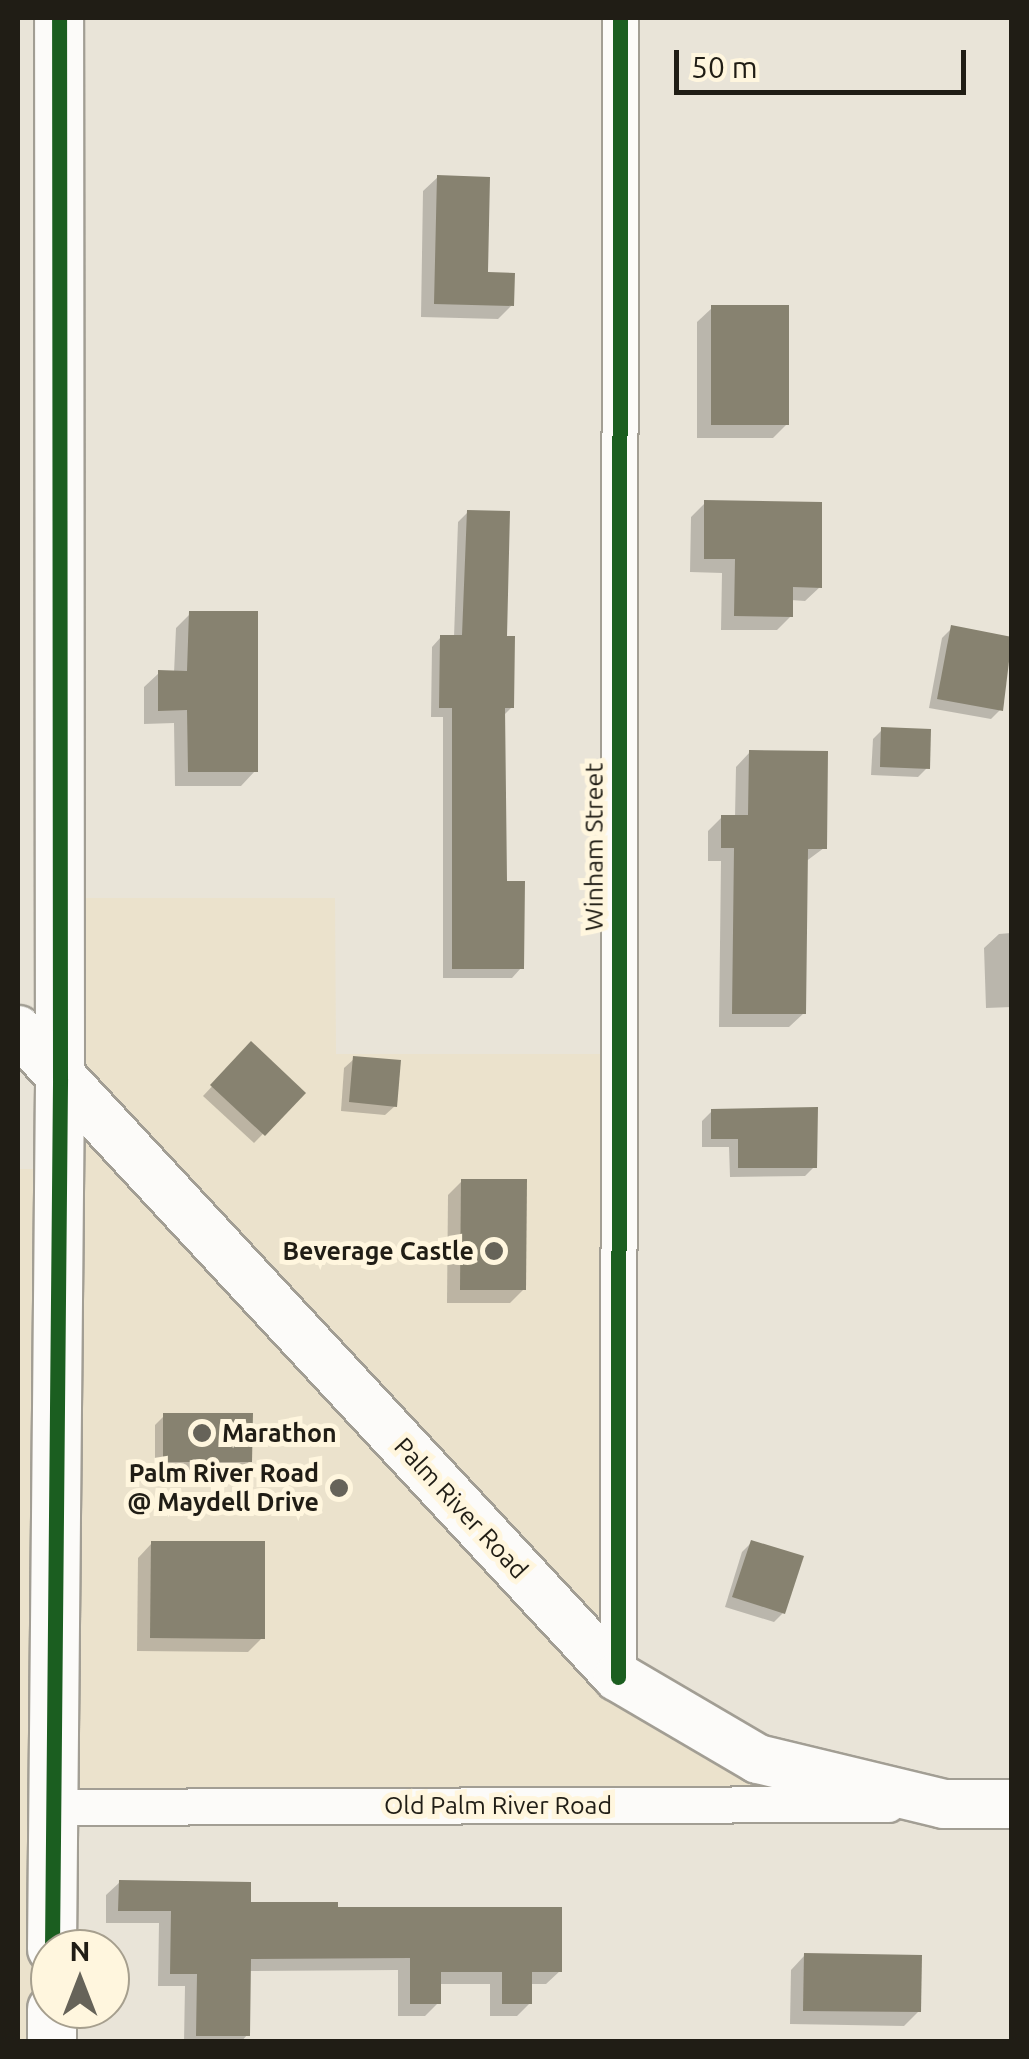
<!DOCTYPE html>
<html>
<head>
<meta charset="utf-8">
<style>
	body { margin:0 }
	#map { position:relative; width:1029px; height:2059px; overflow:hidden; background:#e9e4d8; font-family:Ubuntu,sans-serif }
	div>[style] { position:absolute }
	.built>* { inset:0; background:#ebe2cc }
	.shadow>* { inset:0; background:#0003 }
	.building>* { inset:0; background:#878270 }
	.roads { filter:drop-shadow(2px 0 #a29e94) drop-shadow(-2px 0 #a29e94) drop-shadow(0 2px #a29e94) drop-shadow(0 -2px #a29e94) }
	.street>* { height:35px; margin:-17.5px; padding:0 17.5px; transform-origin:17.5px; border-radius:17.5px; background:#fcfbf9 }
	.secondary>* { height:48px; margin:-24px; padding:0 24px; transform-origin:24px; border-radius:24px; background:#fcfbf9 }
	.cycleway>* { height:15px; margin:-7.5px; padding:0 7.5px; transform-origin:7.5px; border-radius:7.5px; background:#1b5e20 }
	.dots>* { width:28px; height:28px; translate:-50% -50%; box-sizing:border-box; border:5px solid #fff6de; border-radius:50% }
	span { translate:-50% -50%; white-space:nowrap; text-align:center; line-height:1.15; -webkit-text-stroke:10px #fff6de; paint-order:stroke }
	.street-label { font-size:25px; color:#201d15 }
	.poi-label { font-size:25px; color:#201d15; font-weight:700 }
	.right { translate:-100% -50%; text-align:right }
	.left { translate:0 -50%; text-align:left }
	.frame { position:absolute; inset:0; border:20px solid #201d15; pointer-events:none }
	.north { position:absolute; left:30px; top:1929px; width:100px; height:100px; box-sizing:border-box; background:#fff6de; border:2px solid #a69f8e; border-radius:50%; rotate:0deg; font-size:28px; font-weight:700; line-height:40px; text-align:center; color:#201d15 }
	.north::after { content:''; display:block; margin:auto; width:35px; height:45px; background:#666359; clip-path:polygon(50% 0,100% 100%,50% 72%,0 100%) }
	.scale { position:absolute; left:674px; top:50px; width:292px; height:45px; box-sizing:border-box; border:5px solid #201d15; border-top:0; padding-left:12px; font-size:30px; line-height:35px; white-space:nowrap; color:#201d15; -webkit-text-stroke:8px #fff6de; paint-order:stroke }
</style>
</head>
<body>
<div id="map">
	<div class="built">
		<div style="clip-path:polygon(64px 898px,335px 898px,336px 1054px,617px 1054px,612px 1664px,64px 1074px)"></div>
		<div style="clip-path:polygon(64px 1099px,592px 1659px,824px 1786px,54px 1806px)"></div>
		<div style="clip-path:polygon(18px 1169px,52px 1169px,50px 2041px,18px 2042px)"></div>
	</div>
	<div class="shadow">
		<div style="clip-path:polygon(438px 177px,486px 274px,512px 305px,498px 319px,421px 317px,423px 191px)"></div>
		<div style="clip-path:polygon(712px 308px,787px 424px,773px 438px,697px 438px,697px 322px)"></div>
		<div style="clip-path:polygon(705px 503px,820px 587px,805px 601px,791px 600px,791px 616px,777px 630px,721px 630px,722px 573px,690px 572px,691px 517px)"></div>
		<div style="clip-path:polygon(468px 512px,505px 638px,512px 707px,502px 717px,504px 883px,521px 968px,512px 978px,443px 978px,443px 717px,431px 717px,432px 647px,441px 637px,454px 637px,458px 522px)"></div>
		<div style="clip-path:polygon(190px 614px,255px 771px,241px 786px,175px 786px,174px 723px,144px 724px,144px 687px,159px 673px,174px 673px,176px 628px)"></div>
		<div style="clip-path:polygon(952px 628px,1012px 639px,1000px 710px,991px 719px,929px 708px,942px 638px)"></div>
		<div style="clip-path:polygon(882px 730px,927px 768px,918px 777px,871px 775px,873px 739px)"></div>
		<div style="clip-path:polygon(750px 752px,824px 848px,805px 862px,804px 1013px,789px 1027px,719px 1027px,721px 861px,708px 861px,708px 831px,722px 817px,735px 817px,736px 767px)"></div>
		<div style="clip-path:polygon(1012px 914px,1012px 1007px,986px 1008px,984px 948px,999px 934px,1011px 933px)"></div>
		<div style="clip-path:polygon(251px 1045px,303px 1093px,254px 1143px,203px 1096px)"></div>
		<div style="clip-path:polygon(354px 1059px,395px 1106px,385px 1115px,341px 1111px,344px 1068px)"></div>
		<div style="clip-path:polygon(712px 1111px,814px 1167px,805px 1176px,730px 1177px,729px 1147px,702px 1147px,702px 1121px)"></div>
		<div style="clip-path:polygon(462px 1181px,524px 1289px,510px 1303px,447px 1303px,448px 1195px)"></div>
		<div style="clip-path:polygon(164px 1416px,250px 1461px,240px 1470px,155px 1470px,155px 1425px)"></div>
		<div style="clip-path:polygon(752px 1542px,783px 1613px,774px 1622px,725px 1607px,742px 1552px)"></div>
		<div style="clip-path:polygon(152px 1543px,262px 1638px,248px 1652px,137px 1651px,138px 1558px)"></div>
		<div style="clip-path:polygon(120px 1882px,249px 1904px,335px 1909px,560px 1971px,546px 1984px,530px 1984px,530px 2003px,517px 2016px,490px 2016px,490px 1984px,438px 1984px,438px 2003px,425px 2016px,398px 2016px,398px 1970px,248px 1971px,247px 2035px,241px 2042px,184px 2042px,185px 1986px,158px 1986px,159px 1923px,106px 1923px,106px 1895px)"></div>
		<div style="clip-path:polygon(805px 1955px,919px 2011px,904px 2026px,790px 2024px,791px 1970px)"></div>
	</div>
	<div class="building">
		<div style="clip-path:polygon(437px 175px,490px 177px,488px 272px,515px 273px,514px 306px,434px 304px)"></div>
		<div style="clip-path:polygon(711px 305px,789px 305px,789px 425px,711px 425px)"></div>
		<div style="clip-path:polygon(704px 500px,822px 502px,822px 588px,793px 587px,793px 617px,734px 616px,735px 559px,704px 559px)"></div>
		<div style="clip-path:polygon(467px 510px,510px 511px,507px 636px,515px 636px,514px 708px,505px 708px,507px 881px,525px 881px,524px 969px,452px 969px,452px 708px,439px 708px,440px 635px,462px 635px)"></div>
		<div style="clip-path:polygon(189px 611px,258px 611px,258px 772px,188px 772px,187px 710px,158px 711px,158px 670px,187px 671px)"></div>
		<div style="clip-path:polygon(951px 625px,1012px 637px,1003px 711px,937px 699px)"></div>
		<div style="clip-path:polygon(881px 727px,931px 729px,930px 769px,880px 767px)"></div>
		<div style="clip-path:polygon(749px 750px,828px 751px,827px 849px,808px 849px,806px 1014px,732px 1014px,734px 848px,721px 848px,721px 815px,748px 815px)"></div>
		<div style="clip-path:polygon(251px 1041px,306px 1093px,265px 1136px,210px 1085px)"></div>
		<div style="clip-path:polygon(353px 1056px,401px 1060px,397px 1107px,349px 1102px)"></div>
		<div style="clip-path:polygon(818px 1107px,817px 1168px,738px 1168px,738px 1139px,711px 1139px,711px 1109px)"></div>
		<div style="clip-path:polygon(461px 1179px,527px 1179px,526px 1290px,460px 1290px)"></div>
		<div style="clip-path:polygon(163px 1413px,253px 1413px,252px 1462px,163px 1462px)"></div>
		<div style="clip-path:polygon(751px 1540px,804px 1556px,785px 1614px,732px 1597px)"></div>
		<div style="clip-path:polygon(151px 1541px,265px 1541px,265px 1639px,150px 1638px)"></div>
		<div style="clip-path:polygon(119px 1880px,251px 1882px,251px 1902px,338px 1902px,338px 1907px,562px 1907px,562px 1972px,532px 1972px,532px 2004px,502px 2004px,502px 1972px,441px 1972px,441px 2004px,410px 2004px,410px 1958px,251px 1959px,250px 2036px,196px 2036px,197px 1974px,170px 1974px,171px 1911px,118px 1911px)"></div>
		<div style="clip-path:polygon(804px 1953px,922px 1955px,921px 2012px,803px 2011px)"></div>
	</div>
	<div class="roads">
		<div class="street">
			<div style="left:618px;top:1677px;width:1659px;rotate:-89.93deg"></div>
			<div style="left:52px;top:1807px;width:836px;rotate:-0.21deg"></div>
		</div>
		<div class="secondary">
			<div style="left:18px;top:1030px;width:882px;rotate:47.16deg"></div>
			<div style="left:618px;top:1677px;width:162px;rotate:30.4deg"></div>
			<div style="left:758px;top:1759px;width:191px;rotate:13.6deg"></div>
			<div style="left:944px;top:1804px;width:68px"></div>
			<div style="left:52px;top:1949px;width:871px;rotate:-89.47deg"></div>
			<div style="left:60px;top:1078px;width:1060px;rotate:-90.05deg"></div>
			<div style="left:52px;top:2009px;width:33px;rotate:90deg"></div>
		</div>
	</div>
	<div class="cycleway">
		<div style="left:618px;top:1677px;width:1659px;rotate:-89.93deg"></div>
		<div style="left:52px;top:1949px;width:871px;rotate:-89.47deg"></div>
		<div style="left:60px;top:1078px;width:1060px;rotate:-90.05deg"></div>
	</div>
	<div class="dots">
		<div style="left:494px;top:1251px;background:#666359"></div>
		<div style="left:202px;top:1433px;background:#666359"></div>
		<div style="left:339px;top:1488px;background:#666359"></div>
	</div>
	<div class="street-label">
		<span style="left:594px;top:847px;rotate:-90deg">Winham Street</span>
		<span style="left:461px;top:1508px;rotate:47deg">Palm River Road</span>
		<span style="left:498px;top:1805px">Old Palm River Road</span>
	</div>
	<div class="poi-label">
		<span class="right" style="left:474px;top:1251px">Beverage Castle</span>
		<span class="left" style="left:222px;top:1433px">Marathon</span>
		<span class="right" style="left:319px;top:1488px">Palm River Road<br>@ Maydell Drive</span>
	</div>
	<div class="frame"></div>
	<div class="north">N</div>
	<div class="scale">50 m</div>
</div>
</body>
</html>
